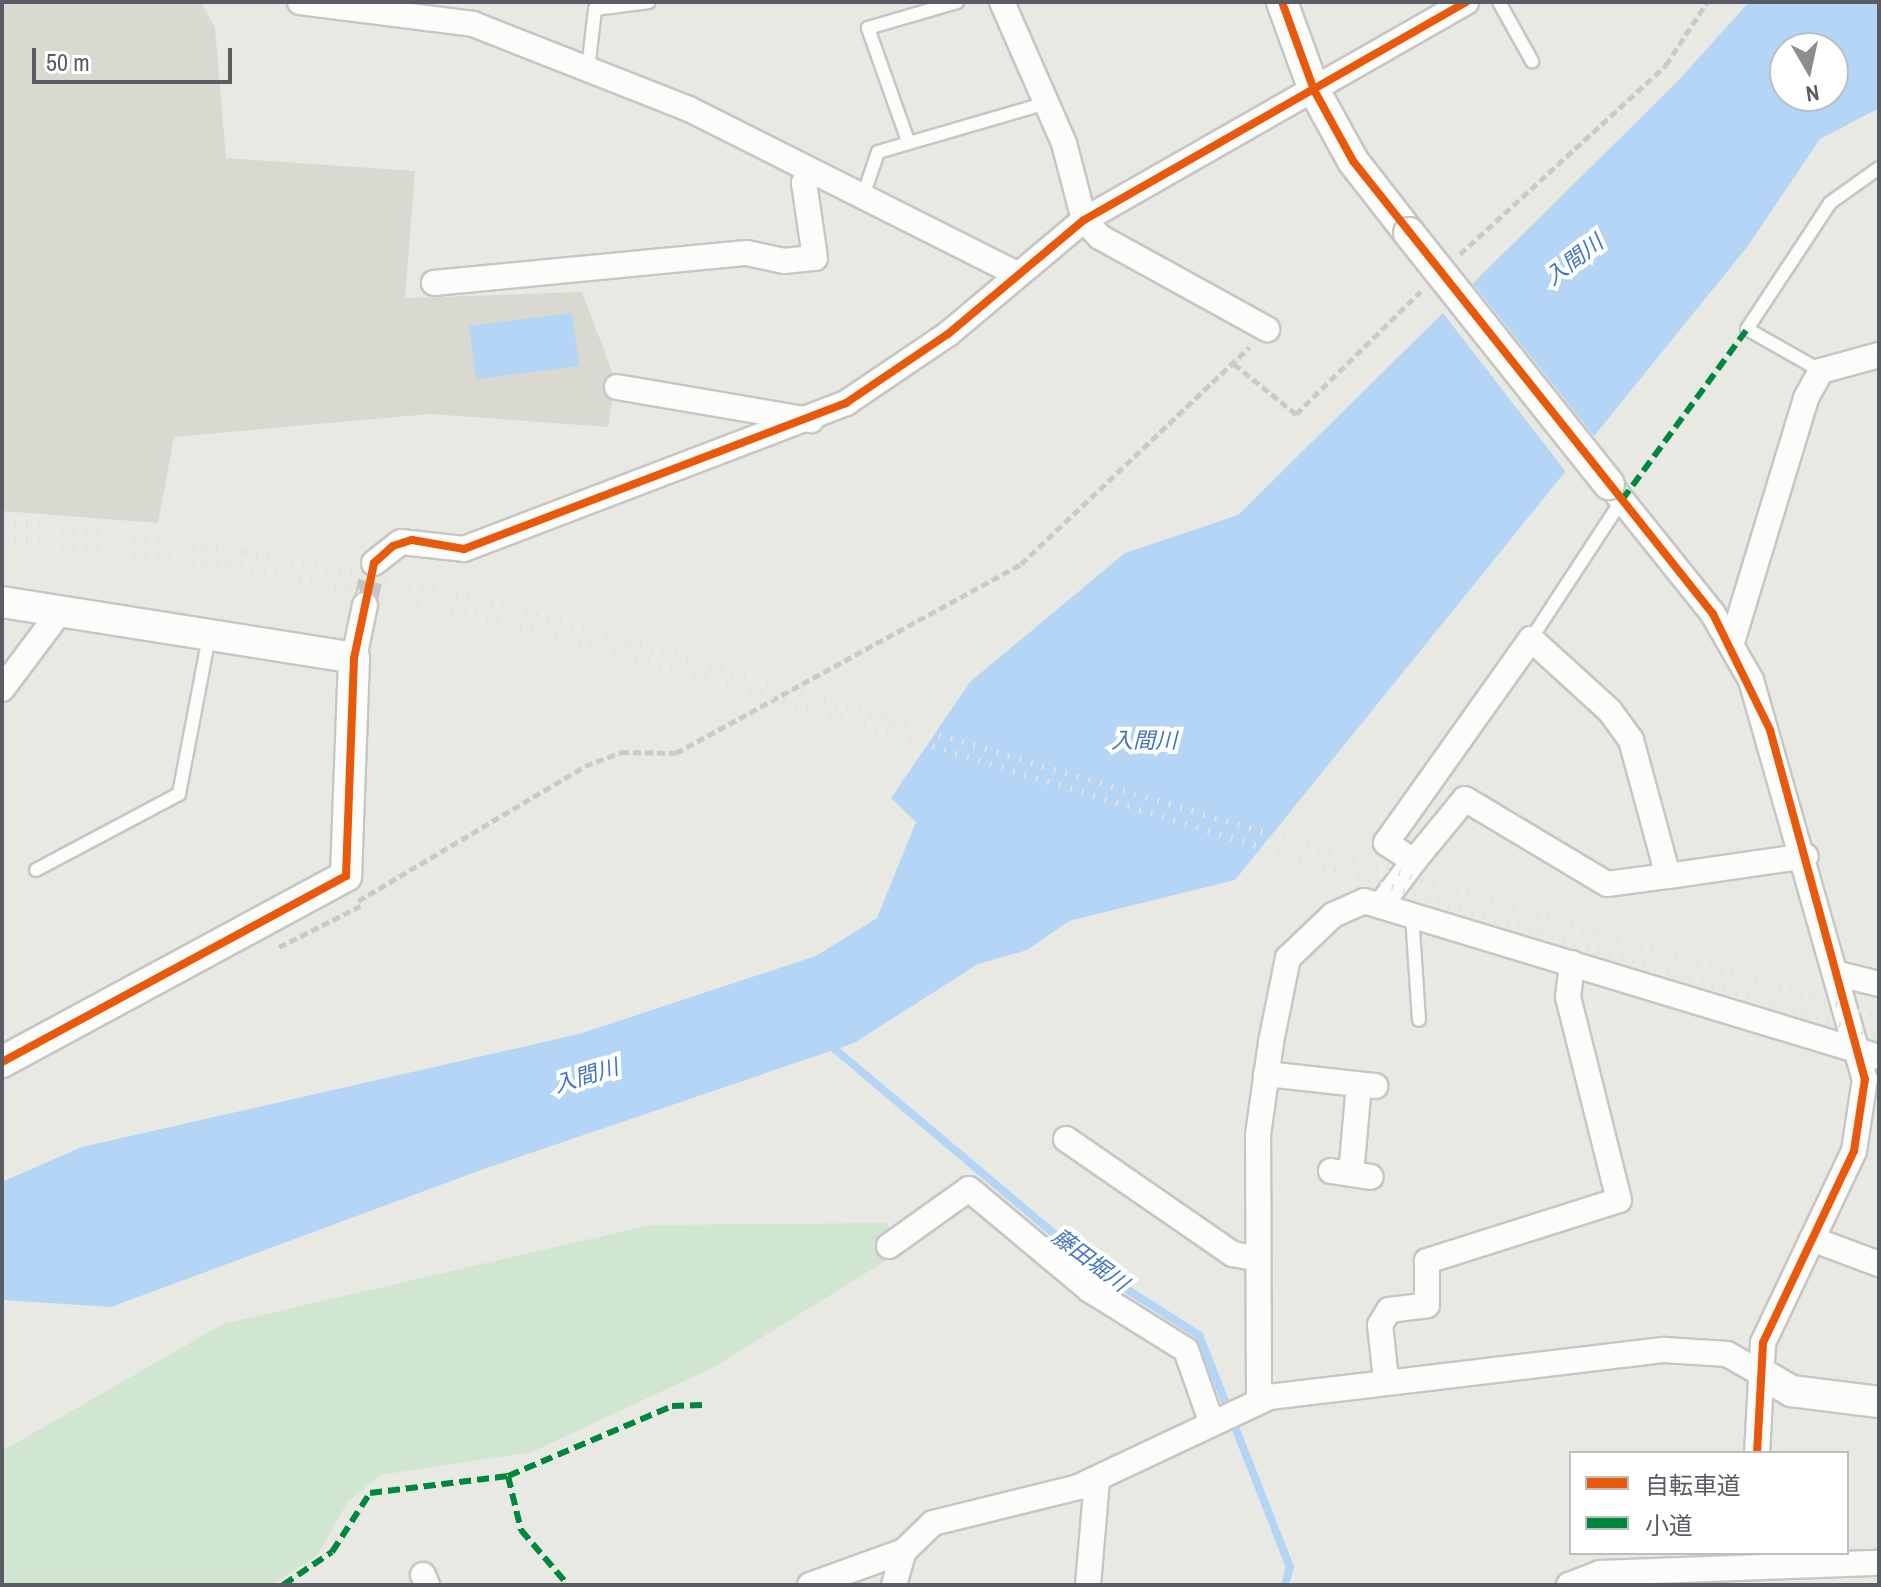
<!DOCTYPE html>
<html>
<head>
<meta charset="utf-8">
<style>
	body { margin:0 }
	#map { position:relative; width:1881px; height:1587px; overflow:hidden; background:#e9e9e3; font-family:"Archivo Narrow","Noto Sans JP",sans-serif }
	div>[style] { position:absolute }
	.education>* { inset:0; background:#dad9d1 }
	.green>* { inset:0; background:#d1e6d0 }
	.water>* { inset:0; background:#b4d5f6 }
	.pier>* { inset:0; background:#e9e9e3 }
	.stream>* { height:8px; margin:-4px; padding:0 4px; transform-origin:4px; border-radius:4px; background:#b4d5f6 }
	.minor-tunnel>* { height:24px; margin-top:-12px; transform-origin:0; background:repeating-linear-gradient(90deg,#c5c6c3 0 24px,transparent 0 36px) }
	.path>* { height:5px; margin-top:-2.5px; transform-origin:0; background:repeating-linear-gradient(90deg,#c6ccc9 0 8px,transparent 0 12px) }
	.roads { filter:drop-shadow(2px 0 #c6c7c5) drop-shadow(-2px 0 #c6c7c5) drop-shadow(0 2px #c6c7c5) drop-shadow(0 -2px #c6c7c5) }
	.service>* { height:12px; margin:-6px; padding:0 6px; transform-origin:6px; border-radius:6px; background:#fcfcfb }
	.minor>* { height:24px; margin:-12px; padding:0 12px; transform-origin:12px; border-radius:12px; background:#fcfcfb }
	.tertiary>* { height:30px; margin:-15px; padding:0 15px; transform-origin:15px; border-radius:15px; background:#fcfcfb }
	.rail>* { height:6px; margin-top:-3px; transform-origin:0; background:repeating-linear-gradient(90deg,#e2e2e1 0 2px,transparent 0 12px) }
	.bridges { filter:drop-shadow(2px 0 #c6c7c5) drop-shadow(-2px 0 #c6c7c5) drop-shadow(0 2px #c6c7c5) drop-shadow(0 -2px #c6c7c5) }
	.tertiary-bridge>* { height:30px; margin:-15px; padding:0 15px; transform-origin:15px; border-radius:15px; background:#fcfcfb }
	.quiet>* { height:6px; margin-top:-3px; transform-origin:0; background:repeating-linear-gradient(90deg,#00873e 0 12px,transparent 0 18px) }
	.cycleway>* { height:8px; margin:-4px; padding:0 4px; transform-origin:4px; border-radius:4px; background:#e8590c }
	span { translate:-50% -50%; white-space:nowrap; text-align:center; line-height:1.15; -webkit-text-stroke:8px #fff; paint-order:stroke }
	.water-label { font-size:22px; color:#4275c1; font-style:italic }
	.frame { position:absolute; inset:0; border:4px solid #595c62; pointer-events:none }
	.legend { position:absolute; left:1569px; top:1451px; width:280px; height:104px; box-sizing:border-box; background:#fff; border:2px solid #bdbec0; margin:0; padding:10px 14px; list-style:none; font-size:24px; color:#595c62 }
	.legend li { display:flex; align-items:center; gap:16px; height:40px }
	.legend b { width:40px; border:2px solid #bdbec0 }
	.north { position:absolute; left:1769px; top:32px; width:80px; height:80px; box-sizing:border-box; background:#fff; border:2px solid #bdbec0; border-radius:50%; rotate:171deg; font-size:22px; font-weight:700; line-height:32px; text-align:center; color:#595c62 }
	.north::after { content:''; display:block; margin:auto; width:28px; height:36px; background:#8b8d8f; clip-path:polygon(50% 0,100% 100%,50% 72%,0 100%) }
	.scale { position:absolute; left:32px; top:48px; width:200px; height:36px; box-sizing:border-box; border:4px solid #595c62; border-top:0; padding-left:10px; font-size:24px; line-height:28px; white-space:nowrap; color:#595c62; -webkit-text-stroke:6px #fff; paint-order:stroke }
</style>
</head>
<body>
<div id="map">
	<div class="education">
		<div style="clip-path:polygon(2px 2px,201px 2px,215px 28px,226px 158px,415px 171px,405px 298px,582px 292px,615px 379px,608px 427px,430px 414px,174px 437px,158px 523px,2px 511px)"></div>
	</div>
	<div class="green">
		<div style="clip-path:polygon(887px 1223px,903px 1250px,716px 1366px,532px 1452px,380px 1475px,347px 1503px,318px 1555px,272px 1585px,2px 1585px,2px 1451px,223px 1324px,651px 1225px)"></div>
	</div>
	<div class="water">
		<div style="clip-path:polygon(evenodd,1749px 2px,1879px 2px,1879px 108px,1820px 139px,1747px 247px,1235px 880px,1069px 921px,1027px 950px,978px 964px,854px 1043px,481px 1170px,111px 1307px,2px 1300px,2px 1182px,82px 1147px,579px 1034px,816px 956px,877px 918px,916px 822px,891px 798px,970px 682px,1125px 553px,1238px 515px,1677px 82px,1749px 2px,1785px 48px,1833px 48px,1833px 96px,1785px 96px,1785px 48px)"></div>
		<div style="clip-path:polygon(572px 313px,579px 366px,476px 379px,469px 326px)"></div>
	</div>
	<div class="pier">
		<div style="clip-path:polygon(1469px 279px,1598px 441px,1570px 477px,1439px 308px)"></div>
	</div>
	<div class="stream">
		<div style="left:830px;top:1045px;width:351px;rotate:40.1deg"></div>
		<div style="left:1098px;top:1271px;width:120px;rotate:32.4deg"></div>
		<div style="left:1199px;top:1335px;width:249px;rotate:68.6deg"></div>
		<div style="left:1290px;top:1567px;width:19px;rotate:106deg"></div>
	</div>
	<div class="minor-tunnel">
		<div style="left:365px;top:605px;width:43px;rotate:-77.9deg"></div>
	</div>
	<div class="path">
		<div style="left:1460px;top:254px;width:280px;rotate:-42.5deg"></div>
		<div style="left:1666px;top:65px;width:75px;rotate:-56.9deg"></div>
		<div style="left:1234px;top:364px;width:80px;rotate:38.9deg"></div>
		<div style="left:1296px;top:414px;width:175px;rotate:-44.5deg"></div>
		<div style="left:358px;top:901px;width:264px;rotate:-30.7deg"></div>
		<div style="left:585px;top:766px;width:39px;rotate:-21deg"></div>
		<div style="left:621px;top:752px;width:55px;rotate:1deg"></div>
		<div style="left:676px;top:753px;width:393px;rotate:-28.7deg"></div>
		<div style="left:1021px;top:564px;width:315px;rotate:-43.5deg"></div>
		<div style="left:279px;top:947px;width:91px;rotate:-26.8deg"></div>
	</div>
	<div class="roads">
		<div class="service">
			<div style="left:1499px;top:2px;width:68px;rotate:60.8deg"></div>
			<div style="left:588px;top:69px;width:60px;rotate:-83.3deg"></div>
			<div style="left:595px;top:9px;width:54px;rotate:-7.4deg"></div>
			<div style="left:908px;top:141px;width:120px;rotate:-109.5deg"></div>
			<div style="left:868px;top:28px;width:93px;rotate:-16.3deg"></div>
			<div style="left:863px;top:196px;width:46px;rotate:-71.2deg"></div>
			<div style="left:878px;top:152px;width:172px;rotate:-16.2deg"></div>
			<div style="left:1821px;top:371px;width:85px;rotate:-150.4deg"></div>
			<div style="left:1747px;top:329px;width:151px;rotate:-56.6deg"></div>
			<div style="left:1830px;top:203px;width:60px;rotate:-35.5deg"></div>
			<div style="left:1531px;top:639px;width:166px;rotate:-56.8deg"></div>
			<div style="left:36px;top:870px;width:162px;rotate:-28deg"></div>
			<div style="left:179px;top:794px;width:161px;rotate:-79.2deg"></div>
			<div style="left:1412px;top:915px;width:105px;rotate:86.2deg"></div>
		</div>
		<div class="minor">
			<div style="left:300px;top:2px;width:174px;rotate:7.2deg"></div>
			<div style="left:473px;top:24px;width:232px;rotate:21.5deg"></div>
			<div style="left:689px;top:109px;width:365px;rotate:26.7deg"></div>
			<div style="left:1002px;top:2px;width:154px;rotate:66.3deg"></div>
			<div style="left:1064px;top:143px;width:80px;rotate:75.4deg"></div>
			<div style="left:1084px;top:220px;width:23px;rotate:47deg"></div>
			<div style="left:1100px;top:237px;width:191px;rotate:28.9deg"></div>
			<div style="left:434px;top:283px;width:314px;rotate:-5.5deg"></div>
			<div style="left:747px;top:253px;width:38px;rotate:12deg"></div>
			<div style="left:784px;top:261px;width:31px;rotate:-6deg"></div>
			<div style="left:815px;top:258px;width:76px;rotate:-98.3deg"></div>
			<div style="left:804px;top:183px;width:14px;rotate:-56deg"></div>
			<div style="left:617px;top:387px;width:197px;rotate:9.7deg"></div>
			<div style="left:1609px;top:484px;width:166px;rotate:51.3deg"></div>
			<div style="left:1713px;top:614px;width:76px;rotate:60.1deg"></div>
			<div style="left:1751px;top:680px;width:415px;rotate:74.1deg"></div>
			<div style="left:1865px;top:1079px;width:73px;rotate:98.7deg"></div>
			<div style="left:1854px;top:1151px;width:212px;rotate:115.4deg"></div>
			<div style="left:1763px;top:1343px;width:110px;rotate:93.1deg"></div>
			<div style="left:374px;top:563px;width:34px;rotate:-38deg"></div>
			<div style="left:401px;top:542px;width:63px;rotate:6.3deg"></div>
			<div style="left:464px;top:549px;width:409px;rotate:-20.9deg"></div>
			<div style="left:846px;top:403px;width:123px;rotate:-34.1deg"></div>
			<div style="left:948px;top:334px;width:177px;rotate:-40deg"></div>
			<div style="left:1084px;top:220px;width:440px;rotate:-29.7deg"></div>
			<div style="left:1732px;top:642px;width:255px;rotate:-73.1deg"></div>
			<div style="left:1806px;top:398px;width:31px;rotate:-61deg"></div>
			<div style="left:1821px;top:371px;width:60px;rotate:-15.4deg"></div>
			<div style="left:354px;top:658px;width:54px;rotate:-78.3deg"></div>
			<div style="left:2px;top:689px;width:100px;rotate:-53.1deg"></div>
			<div style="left:1668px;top:876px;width:141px;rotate:-105.2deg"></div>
			<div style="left:1631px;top:740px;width:36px;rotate:-126deg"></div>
			<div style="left:1610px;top:711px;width:107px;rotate:-137.7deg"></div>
			<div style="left:1531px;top:639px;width:250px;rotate:125.4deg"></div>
			<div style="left:1386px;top:843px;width:33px;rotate:33deg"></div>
			<div style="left:1414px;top:861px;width:80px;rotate:-50.6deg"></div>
			<div style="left:1465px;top:799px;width:165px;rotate:30.9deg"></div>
			<div style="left:1607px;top:884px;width:62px;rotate:-7.5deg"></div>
			<div style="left:1668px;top:876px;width:139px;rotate:-8.2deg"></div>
			<div style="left:1380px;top:906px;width:56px;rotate:-52.9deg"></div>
			<div style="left:1838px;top:974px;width:42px;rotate:13.7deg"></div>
			<div style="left:1266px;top:1074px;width:110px;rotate:6.3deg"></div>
			<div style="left:1066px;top:1139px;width:203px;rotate:34.6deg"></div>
			<div style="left:1233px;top:1254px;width:25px;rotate:11deg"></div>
			<div style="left:1331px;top:1171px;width:40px;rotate:8.5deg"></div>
			<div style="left:1351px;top:1174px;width:90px;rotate:-84.9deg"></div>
			<div style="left:1812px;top:1239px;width:72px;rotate:20.5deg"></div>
			<div style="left:889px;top:1246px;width:98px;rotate:-35.5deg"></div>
			<div style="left:969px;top:1189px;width:158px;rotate:39.9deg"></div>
			<div style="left:1090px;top:1290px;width:113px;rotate:32deg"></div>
			<div style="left:1186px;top:1350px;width:78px;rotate:70.6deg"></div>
			<div style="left:1386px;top:1380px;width:55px;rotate:-96.2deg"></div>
			<div style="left:1380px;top:1325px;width:17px;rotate:-59deg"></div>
			<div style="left:1389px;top:1310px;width:38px;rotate:-7deg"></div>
			<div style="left:1427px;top:1305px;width:44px;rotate:-90deg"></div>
			<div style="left:1427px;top:1261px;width:201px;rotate:-17.6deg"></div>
			<div style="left:1619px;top:1200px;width:209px;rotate:-104.1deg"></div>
			<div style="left:1568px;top:997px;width:34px;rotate:-83deg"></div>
			<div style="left:1259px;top:1400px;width:265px;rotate:-90.2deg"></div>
			<div style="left:1258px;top:1135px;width:94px;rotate:-82deg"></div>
			<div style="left:1271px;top:1042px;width:86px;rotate:-78.6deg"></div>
			<div style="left:1288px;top:958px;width:62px;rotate:-43.7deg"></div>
			<div style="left:1333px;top:915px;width:34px;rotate:-24deg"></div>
			<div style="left:1364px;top:901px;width:538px;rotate:16.85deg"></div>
			<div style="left:423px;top:1575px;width:11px;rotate:68deg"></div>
			<div style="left:810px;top:1585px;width:100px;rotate:-19.9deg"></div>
			<div style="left:894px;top:1585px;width:35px;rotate:-74deg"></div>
			<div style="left:904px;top:1551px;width:40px;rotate:-44deg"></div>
			<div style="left:933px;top:1523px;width:149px;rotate:-13.9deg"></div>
			<div style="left:1078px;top:1487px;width:211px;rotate:-25.2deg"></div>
			<div style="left:1269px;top:1397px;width:399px;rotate:-6.8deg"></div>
			<div style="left:1665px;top:1350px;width:62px;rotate:3.7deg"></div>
			<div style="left:1727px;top:1354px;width:40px;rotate:29.7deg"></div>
			<div style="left:1088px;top:1585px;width:106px;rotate:-85.1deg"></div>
			<div style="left:1569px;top:1585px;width:33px;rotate:-21deg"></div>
			<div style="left:1600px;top:1573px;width:279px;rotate:-2.1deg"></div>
		</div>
		<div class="tertiary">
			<div style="left:1282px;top:2px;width:94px;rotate:70deg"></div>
			<div style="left:1314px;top:90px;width:81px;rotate:61.2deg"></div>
			<div style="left:1353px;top:161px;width:91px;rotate:52.1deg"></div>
			<div style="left:2px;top:602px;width:356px;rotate:9deg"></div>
			<div style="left:354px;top:658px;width:218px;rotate:92.1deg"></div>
			<div style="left:346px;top:876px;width:391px;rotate:151.6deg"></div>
			<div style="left:1762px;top:1374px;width:34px;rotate:30deg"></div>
			<div style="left:1791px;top:1391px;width:89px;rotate:7.1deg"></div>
		</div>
	</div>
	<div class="rail">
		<div style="left:2px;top:522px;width:244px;rotate:7.1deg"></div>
		<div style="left:244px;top:552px;width:263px;rotate:11.4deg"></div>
		<div style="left:502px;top:604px;width:1438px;rotate:16.7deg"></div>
		<div style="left:2px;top:538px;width:240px;rotate:6.9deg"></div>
		<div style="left:240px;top:567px;width:262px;rotate:11.7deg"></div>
		<div style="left:497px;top:620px;width:238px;rotate:15.4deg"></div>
		<div style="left:726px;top:683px;width:1206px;rotate:17.07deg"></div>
	</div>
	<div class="bridges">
		<div class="tertiary-bridge">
			<div style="left:1409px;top:233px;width:321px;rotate:51.5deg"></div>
		</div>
	</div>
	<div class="quiet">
		<div style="left:1622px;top:500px;width:212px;rotate:-53.8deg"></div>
		<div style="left:508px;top:1476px;width:56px;rotate:76.5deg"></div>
		<div style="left:521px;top:1530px;width:72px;rotate:49.5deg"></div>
		<div style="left:283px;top:1585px;width:59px;rotate:-34deg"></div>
		<div style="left:332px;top:1552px;width:70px;rotate:-57.2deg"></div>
		<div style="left:370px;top:1493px;width:139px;rotate:-7deg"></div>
		<div style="left:508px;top:1476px;width:178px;rotate:-23.1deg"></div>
		<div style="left:672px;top:1406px;width:30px;rotate:-2deg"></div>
	</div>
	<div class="cycleway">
		<div style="left:1282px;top:2px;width:94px;rotate:70deg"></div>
		<div style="left:1314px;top:90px;width:81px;rotate:61.2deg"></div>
		<div style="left:1353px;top:161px;width:579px;rotate:51.53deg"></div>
		<div style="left:1713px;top:614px;width:129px;rotate:63.8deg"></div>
		<div style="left:1770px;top:730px;width:362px;rotate:74.8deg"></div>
		<div style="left:1865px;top:1079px;width:73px;rotate:98.7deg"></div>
		<div style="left:1854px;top:1151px;width:212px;rotate:115.4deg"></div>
		<div style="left:1763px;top:1343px;width:110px;rotate:93.1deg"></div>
		<div style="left:2px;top:1062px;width:391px;rotate:-28.4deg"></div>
		<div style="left:346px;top:876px;width:218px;rotate:-87.9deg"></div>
		<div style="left:354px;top:658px;width:97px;rotate:-78.1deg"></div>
		<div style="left:374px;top:563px;width:25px;rotate:-42deg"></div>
		<div style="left:393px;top:546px;width:20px;rotate:-18deg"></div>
		<div style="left:412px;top:540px;width:53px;rotate:9.8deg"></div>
		<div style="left:464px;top:549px;width:409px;rotate:-20.9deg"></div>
		<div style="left:846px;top:403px;width:123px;rotate:-34.1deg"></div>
		<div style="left:948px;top:334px;width:177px;rotate:-40deg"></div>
		<div style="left:1084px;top:220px;width:440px;rotate:-29.7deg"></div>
	</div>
	<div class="water-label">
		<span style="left:1574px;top:260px;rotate:-38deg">入間川</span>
		<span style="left:1144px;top:741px">入間川</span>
		<span style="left:586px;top:1076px;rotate:-17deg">入間川</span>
		<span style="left:1090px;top:1260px;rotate:37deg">藤田堀川</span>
	</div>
	<div class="frame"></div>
	<ul class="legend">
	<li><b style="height:10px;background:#e8590c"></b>自転車道</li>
	<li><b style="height:10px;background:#00873e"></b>小道</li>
	</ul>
	<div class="north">N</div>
	<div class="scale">50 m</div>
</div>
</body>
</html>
